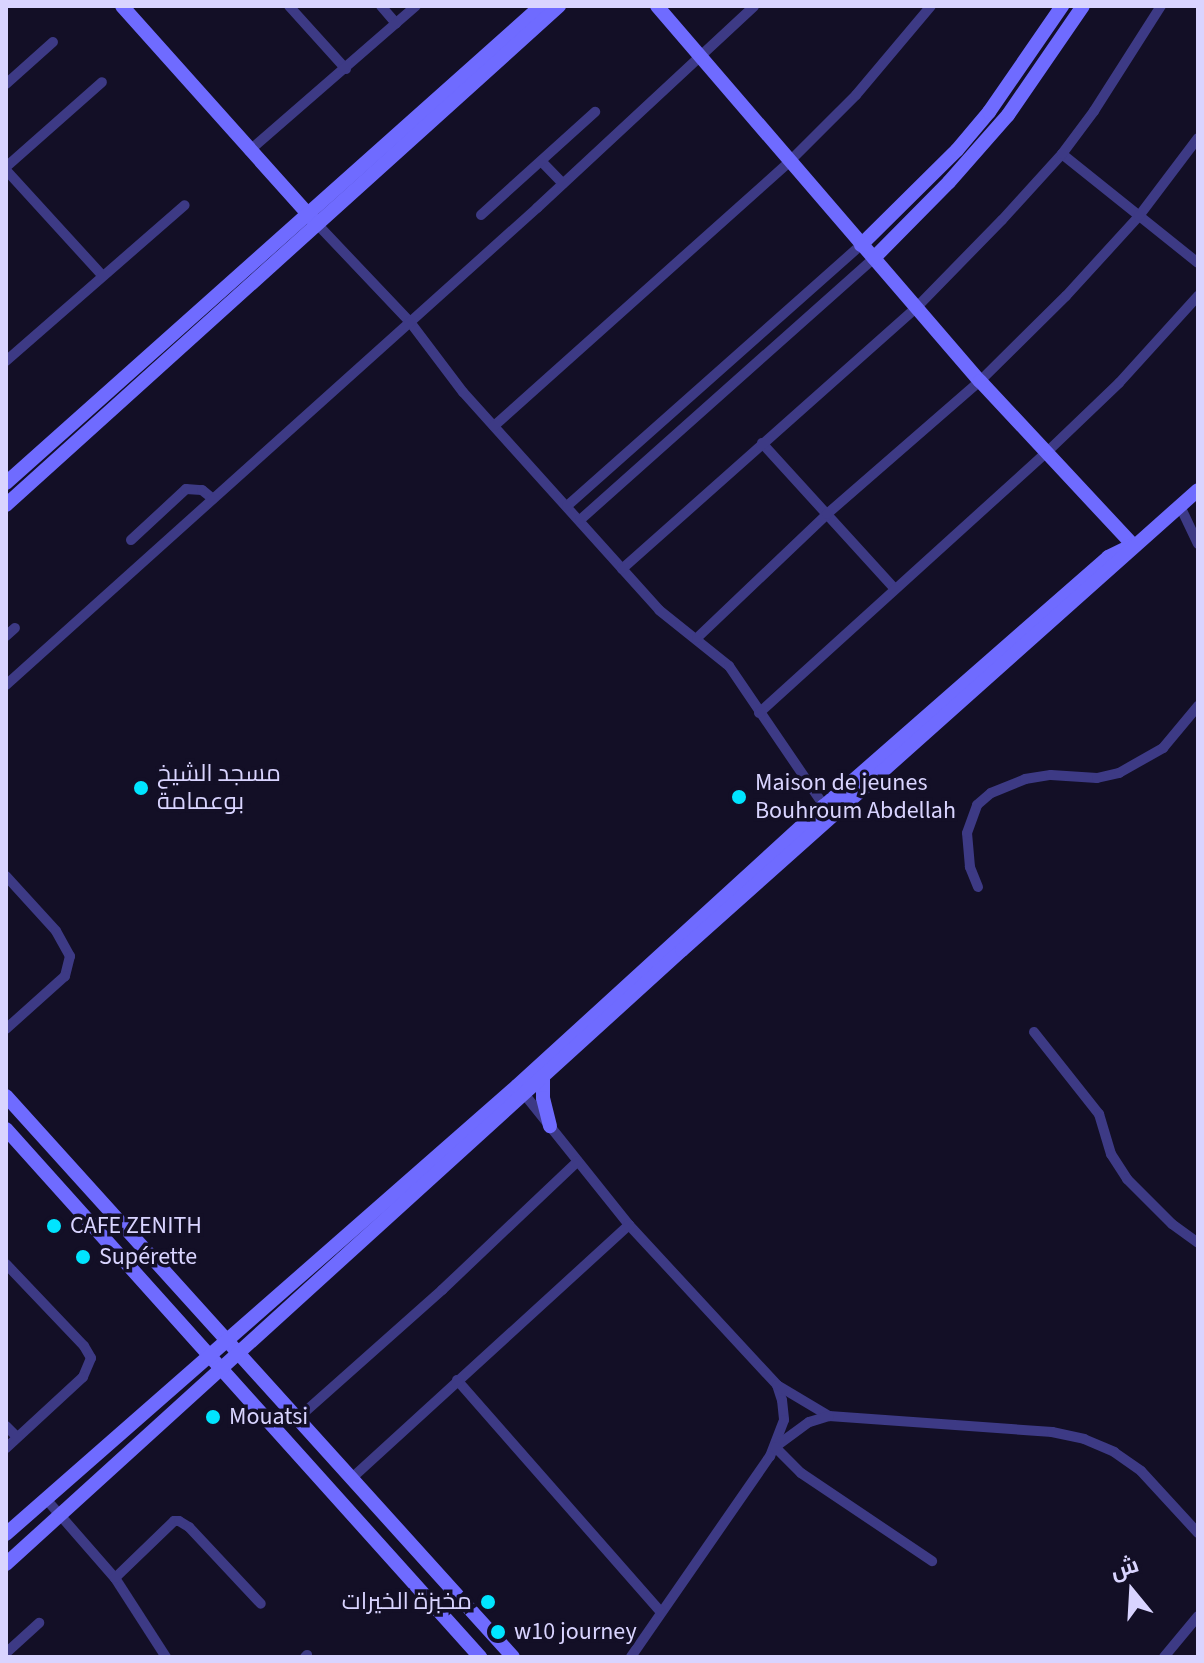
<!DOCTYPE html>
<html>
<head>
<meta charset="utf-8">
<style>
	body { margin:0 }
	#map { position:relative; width:1204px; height:1663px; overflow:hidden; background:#130f26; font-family:"Source Sans 3",Cairo,sans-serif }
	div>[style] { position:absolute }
	.street>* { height:10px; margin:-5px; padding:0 5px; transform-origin:5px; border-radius:5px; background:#3d3a85 }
	.secondary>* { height:14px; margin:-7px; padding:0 7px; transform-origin:7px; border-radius:7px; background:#6f6bff }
	.dots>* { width:22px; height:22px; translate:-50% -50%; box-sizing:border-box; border:4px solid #130f26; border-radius:50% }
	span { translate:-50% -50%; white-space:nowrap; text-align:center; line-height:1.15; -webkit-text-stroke:7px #130f26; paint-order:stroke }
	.poi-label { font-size:24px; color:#d9d4ff }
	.left { translate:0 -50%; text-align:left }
	.right { translate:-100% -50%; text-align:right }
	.frame { position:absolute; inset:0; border:8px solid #d9d4ff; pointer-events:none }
	.north { position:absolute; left:1092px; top:1551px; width:80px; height:80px; -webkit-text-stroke:6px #130f26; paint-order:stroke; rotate:342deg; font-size:22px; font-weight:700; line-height:32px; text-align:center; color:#d9d4ff }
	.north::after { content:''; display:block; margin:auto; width:28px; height:36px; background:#d9d4ff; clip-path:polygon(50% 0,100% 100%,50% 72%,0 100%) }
</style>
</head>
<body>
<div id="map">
	<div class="street">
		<div style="left:289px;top:6px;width:85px;rotate:47.9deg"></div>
		<div style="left:381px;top:6px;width:23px;rotate:49deg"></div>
		<div style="left:6px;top:84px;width:63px;rotate:-41.8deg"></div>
		<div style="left:249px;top:151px;width:221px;rotate:-41deg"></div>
		<div style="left:1062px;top:154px;width:174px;rotate:38.7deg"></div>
		<div style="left:542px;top:162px;width:30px;rotate:46deg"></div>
		<div style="left:6px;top:167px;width:128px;rotate:-41.5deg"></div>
		<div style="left:6px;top:170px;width:142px;rotate:47.6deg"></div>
		<div style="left:481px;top:215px;width:154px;rotate:-42.1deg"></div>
		<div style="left:318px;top:225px;width:134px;rotate:46.5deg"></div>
		<div style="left:410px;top:322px;width:88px;rotate:52.9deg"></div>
		<div style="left:463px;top:392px;width:293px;rotate:48deg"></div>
		<div style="left:659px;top:610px;width:90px;rotate:38.7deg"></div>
		<div style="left:729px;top:666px;width:169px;rotate:55.8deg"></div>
		<div style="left:6px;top:361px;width:237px;rotate:-41.1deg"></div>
		<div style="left:494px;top:426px;width:399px;rotate:-41.8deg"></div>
		<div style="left:791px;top:160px;width:92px;rotate:-45deg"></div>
		<div style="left:856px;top:95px;width:116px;rotate:-49.9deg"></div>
		<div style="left:762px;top:443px;width:197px;rotate:47.7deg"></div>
		<div style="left:567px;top:506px;width:393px;rotate:-41.6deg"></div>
		<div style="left:1180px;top:506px;width:42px;rotate:64.7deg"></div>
		<div style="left:580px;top:520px;width:394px;rotate:-41.7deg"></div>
		<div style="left:131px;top:540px;width:75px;rotate:-42.8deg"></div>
		<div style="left:186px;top:489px;width:16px;rotate:4deg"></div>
		<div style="left:202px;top:490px;width:14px;rotate:39deg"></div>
		<div style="left:622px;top:569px;width:393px;rotate:-41.6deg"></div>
		<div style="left:916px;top:308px;width:123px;rotate:-45.7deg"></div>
		<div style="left:1002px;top:220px;width:89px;rotate:-47.7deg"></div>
		<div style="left:1062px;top:154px;width:54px;rotate:-53.3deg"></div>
		<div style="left:1094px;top:111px;width:125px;rotate:-57.5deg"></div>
		<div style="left:6px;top:636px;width:12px;rotate:-42deg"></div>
		<div style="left:697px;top:638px;width:180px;rotate:-43.6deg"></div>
		<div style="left:827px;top:514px;width:203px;rotate:-41deg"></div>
		<div style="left:980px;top:381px;width:121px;rotate:-44.7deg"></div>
		<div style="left:1066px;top:296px;width:108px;rotate:-47.6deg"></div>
		<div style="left:1139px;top:216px;width:98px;rotate:-52.9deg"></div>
		<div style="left:6px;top:685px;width:714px;rotate:-41.93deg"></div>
		<div style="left:537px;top:208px;width:296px;rotate:-42.9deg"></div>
		<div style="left:759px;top:713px;width:389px;rotate:-42.2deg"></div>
		<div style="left:1047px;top:452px;width:100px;rotate:-43.8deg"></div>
		<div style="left:1119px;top:383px;width:118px;rotate:-47.8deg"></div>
		<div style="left:6px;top:876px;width:74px;rotate:47.7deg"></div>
		<div style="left:56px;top:931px;width:29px;rotate:61deg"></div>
		<div style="left:70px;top:956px;width:21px;rotate:104deg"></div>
		<div style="left:65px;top:976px;width:79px;rotate:138.1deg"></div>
		<div style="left:978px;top:887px;width:22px;rotate:-112deg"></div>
		<div style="left:970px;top:867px;width:34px;rotate:-95deg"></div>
		<div style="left:967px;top:833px;width:30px;rotate:-70deg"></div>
		<div style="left:977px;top:805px;width:18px;rotate:-41deg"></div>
		<div style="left:991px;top:793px;width:37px;rotate:-22deg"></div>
		<div style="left:1025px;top:779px;width:26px;rotate:-9deg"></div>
		<div style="left:1051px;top:775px;width:46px;rotate:3.7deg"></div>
		<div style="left:1097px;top:778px;width:23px;rotate:-13deg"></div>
		<div style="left:1119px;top:773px;width:51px;rotate:-29.6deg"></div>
		<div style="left:1163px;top:748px;width:55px;rotate:-50.2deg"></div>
		<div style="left:1034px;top:1032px;width:105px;rotate:51.6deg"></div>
		<div style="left:1099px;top:1114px;width:42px;rotate:73.3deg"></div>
		<div style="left:1111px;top:1154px;width:30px;rotate:57deg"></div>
		<div style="left:1127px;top:1179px;width:64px;rotate:45deg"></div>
		<div style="left:1172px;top:1224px;width:32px;rotate:36deg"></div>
		<div style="left:521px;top:1090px;width:173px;rotate:51.3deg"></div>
		<div style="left:629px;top:1225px;width:218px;rotate:47.2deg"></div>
		<div style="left:777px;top:1385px;width:16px;rotate:72deg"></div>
		<div style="left:782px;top:1400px;width:20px;rotate:84deg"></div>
		<div style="left:784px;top:1420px;width:39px;rotate:111deg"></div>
		<div style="left:770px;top:1456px;width:244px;rotate:124.7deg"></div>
		<div style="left:6px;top:1264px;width:113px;rotate:46.4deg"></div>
		<div style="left:84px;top:1346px;width:14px;rotate:60deg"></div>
		<div style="left:91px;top:1358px;width:21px;rotate:113deg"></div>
		<div style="left:83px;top:1377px;width:105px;rotate:137.3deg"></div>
		<div style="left:457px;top:1380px;width:309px;rotate:48.7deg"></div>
		<div style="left:777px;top:1385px;width:61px;rotate:30.8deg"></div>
		<div style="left:829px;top:1416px;width:224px;rotate:4.1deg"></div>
		<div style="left:1052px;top:1432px;width:33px;rotate:12deg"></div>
		<div style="left:1084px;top:1439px;width:33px;rotate:23deg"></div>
		<div style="left:1114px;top:1452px;width:33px;rotate:35deg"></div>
		<div style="left:1141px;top:1471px;width:84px;rotate:47.4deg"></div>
		<div style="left:829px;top:1416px;width:21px;rotate:163deg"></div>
		<div style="left:809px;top:1422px;width:42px;rotate:143.7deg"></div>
		<div style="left:775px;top:1447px;width:37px;rotate:45deg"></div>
		<div style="left:801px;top:1473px;width:158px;rotate:33.9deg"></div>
		<div style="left:298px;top:1418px;width:193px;rotate:-41.6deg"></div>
		<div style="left:442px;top:1290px;width:187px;rotate:-43.5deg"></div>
		<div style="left:6px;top:1426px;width:16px;rotate:45deg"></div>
		<div style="left:353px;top:1477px;width:374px;rotate:-42.4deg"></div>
		<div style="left:46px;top:1499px;width:105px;rotate:48.9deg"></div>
		<div style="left:115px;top:1578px;width:94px;rotate:57.2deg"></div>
		<div style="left:115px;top:1578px;width:82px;rotate:-44deg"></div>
		<div style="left:174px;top:1521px;width:5px"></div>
		<div style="left:179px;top:1521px;width:12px;rotate:31deg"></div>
		<div style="left:189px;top:1527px;width:105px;rotate:46.9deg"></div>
		<div style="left:6px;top:1653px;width:45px;rotate:-42.3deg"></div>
		<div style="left:305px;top:1657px;width:3px;rotate:-45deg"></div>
		<div style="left:1164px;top:1657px;width:53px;rotate:-50.3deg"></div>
	</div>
	<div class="secondary">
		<div style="left:122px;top:6px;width:290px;rotate:48.2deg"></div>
		<div style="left:657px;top:6px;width:495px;rotate:49.3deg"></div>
		<div style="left:980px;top:381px;width:224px;rotate:47deg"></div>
		<div style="left:861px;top:245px;width:135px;rotate:-44.7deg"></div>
		<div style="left:957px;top:150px;width:50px;rotate:-49.9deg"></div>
		<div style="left:989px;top:112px;width:129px;rotate:-55.4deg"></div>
		<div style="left:874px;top:258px;width:107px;rotate:-45.4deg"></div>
		<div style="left:949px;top:182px;width:89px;rotate:-48.6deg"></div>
		<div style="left:1008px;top:115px;width:132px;rotate:-55.5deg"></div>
		<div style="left:6px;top:483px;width:717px;rotate:-41.72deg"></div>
		<div style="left:6px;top:505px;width:745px;rotate:-42.06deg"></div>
		<div style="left:543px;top:1078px;width:20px;rotate:90deg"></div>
		<div style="left:543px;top:1098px;width:29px;rotate:76deg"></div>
		<div style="left:6px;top:1096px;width:756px;rotate:47.89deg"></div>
		<div style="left:6px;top:1129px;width:710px;rotate:48.08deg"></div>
		<div style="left:6px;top:1534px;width:680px;rotate:-41.24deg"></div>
		<div style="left:517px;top:1086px;width:416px;rotate:-42.4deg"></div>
		<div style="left:824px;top:806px;width:378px;rotate:-41.2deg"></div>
		<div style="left:1108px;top:557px;width:28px;rotate:-26deg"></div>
		<div style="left:6px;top:1564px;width:913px;rotate:-42.25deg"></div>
		<div style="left:682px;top:950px;width:691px;rotate:-41.72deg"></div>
	</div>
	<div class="dots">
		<div style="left:141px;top:788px;background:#00e5ff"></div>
		<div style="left:739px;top:797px;background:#00e5ff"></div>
		<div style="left:54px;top:1226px;background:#00e5ff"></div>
		<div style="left:83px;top:1257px;background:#00e5ff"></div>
		<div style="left:213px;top:1417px;background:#00e5ff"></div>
		<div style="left:488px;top:1602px;background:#00e5ff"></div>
		<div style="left:498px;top:1632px;background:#00e5ff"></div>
	</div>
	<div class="poi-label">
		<span class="left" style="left:157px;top:788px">مسجد الشيخ<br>بوعمامة</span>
		<span class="left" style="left:755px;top:797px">Maison de jeunes<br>Bouhroum Abdellah</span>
		<span class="left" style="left:70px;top:1226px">CAFE ZENITH</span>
		<span class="left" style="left:99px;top:1257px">Supérette</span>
		<span class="left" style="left:229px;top:1417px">Mouatsi</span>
		<span class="right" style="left:472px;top:1602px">مخبزة الخيرات</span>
		<span class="left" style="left:514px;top:1632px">w10 journey</span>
	</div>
	<div class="frame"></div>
	<div class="north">ش</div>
</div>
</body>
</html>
